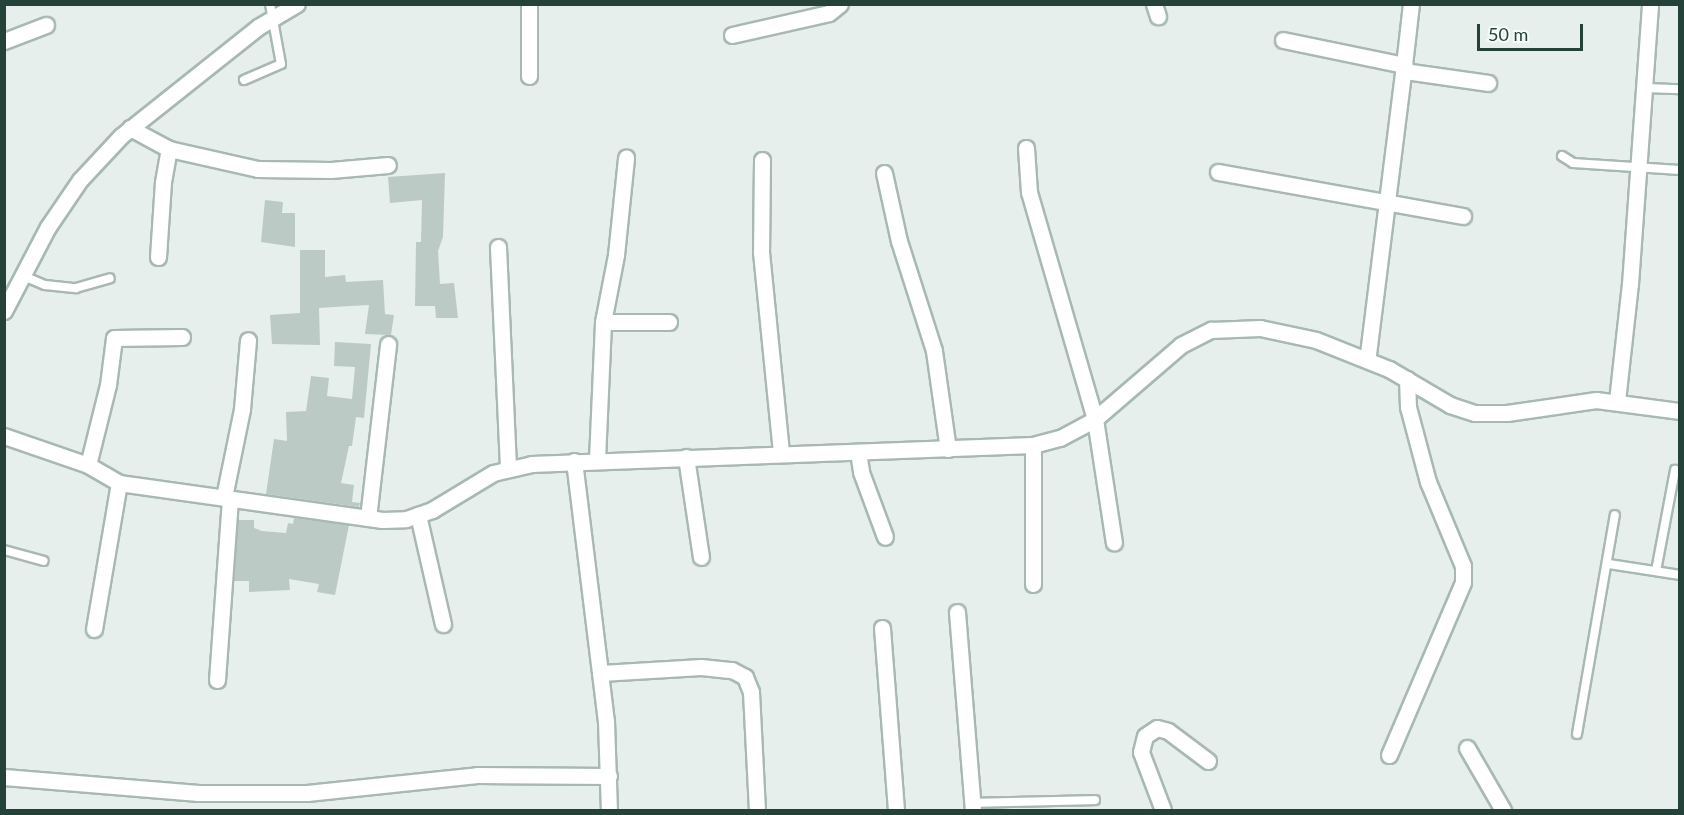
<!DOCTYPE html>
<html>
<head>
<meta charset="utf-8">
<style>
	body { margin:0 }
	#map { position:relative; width:1684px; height:815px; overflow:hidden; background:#e6efeb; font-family:Lato,sans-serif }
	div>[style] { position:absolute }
	.building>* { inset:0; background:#bbcac4 }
	.roads { filter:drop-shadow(2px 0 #a8b8b2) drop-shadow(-2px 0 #a8b8b2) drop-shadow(0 2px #a8b8b2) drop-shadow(0 -2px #a8b8b2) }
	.service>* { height:8px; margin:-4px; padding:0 4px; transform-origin:4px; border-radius:4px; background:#fff }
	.minor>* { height:15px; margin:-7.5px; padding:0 7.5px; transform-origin:7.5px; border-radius:7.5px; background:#fff }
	span { translate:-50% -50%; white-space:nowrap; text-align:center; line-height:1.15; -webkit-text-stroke:5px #f7fbf9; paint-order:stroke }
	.frame { position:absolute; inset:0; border:6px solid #24423a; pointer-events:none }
	.scale { position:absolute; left:1477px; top:24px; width:106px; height:27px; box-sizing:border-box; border:3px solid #24423a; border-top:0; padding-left:8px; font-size:18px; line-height:21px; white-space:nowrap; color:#24423a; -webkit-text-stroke:4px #f7fbf9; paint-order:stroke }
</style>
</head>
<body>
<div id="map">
	<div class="building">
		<div style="clip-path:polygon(445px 173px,443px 237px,438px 251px,440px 284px,454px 283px,458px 318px,436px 318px,435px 306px,415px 306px,416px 242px,421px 242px,422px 200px,390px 203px,388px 177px)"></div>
		<div style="clip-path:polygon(265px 200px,283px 202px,282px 213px,295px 213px,295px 247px,261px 242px)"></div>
		<div style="clip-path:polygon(300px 250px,325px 250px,325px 277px,345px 275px,346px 282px,383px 280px,385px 314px,394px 315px,391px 335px,365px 334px,369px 305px,350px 306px,319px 308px,320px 345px,272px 344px,270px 315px,300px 313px)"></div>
		<div style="clip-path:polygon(335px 342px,371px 344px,364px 418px,356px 417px,352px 446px,349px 446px,341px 483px,354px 485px,352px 502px,360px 503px,359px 507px,266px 494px,274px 439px,287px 441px,286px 412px,306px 411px,311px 376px,329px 378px,327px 396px,352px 399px,355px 367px,334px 366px)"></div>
		<div style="clip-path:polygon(294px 518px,349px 525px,335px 595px,317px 592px,319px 584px,289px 579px,290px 590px,249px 592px,249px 581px,234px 581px,238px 520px,254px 520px,254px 528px,262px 531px,286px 533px,288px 523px,293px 524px)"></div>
	</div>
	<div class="roads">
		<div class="service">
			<div style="left:244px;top:80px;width:40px;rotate:-23.4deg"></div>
			<div style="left:281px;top:64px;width:61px;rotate:-100.4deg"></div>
			<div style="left:1645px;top:88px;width:35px;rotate:2deg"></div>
			<div style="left:1562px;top:156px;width:13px;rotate:32deg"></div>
			<div style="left:1573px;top:163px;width:107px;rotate:3.7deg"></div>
			<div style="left:21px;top:275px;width:26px;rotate:23deg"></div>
			<div style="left:45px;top:285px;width:31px;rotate:6deg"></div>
			<div style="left:76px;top:288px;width:35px;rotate:-16deg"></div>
			<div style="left:4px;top:550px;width:41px;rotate:15.4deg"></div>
			<div style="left:1609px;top:564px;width:72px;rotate:8.8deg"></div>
			<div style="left:1656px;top:571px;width:103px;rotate:-79.3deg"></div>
			<div style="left:1577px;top:734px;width:222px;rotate:-80.2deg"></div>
			<div style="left:972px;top:803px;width:123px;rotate:-1.4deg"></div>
		</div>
		<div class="minor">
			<div style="left:529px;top:4px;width:72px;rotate:90deg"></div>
			<div style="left:1154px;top:4px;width:13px;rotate:72deg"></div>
			<div style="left:732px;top:35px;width:99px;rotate:-12.8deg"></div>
			<div style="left:829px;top:13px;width:14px;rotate:-39deg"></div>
			<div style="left:1283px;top:40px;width:124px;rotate:11.7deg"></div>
			<div style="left:1404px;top:65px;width:297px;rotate:97.1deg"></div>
			<div style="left:4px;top:41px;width:45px;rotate:-20.9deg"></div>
			<div style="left:1404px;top:65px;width:61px;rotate:-83.5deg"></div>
			<div style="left:1404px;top:71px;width:85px;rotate:8.1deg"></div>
			<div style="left:130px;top:128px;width:44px;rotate:28.3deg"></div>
			<div style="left:169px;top:149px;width:91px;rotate:12.7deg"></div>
			<div style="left:258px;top:169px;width:73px;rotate:0.8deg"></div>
			<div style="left:331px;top:170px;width:57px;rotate:-5deg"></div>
			<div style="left:1026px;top:148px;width:44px;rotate:86.1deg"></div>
			<div style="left:1029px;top:192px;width:236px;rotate:73.8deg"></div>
			<div style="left:1095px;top:419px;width:125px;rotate:81.3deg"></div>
			<div style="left:762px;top:160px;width:92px;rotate:90.6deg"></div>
			<div style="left:761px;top:252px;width:203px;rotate:84.3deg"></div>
			<div style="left:1218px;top:172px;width:249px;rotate:10.2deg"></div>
			<div style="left:884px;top:173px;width:70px;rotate:77.6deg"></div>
			<div style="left:899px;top:241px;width:115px;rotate:72.3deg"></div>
			<div style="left:934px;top:351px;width:99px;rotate:81.9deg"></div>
			<div style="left:498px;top:247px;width:222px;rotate:87.4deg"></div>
			<div style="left:158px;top:257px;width:75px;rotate:-86.2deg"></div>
			<div style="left:163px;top:182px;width:34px;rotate:-80deg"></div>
			<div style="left:4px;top:311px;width:95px;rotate:-62.4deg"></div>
			<div style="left:48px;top:227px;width:57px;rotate:-55.8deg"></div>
			<div style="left:80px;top:180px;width:60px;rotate:-47deg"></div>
			<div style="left:121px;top:136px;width:175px;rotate:-38.5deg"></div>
			<div style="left:258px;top:27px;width:45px;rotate:-30.5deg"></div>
			<div style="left:603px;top:322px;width:66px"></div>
			<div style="left:1617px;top:401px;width:118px;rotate:-83.7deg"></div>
			<div style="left:1630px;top:284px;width:281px;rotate:-85.9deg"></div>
			<div style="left:4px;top:436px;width:89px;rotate:19deg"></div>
			<div style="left:88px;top:465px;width:36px;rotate:30deg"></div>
			<div style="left:119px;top:483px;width:266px;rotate:8deg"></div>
			<div style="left:382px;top:520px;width:24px;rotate:-2deg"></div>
			<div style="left:406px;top:519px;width:28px;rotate:-19deg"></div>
			<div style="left:432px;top:510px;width:71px;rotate:-31.2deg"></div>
			<div style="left:493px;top:473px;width:39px;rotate:-13deg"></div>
			<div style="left:531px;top:464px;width:502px;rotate:-2.17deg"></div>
			<div style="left:1033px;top:445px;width:28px;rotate:-15deg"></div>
			<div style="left:1060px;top:438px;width:40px;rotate:-28deg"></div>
			<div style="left:1095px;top:419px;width:113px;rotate:-40.7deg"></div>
			<div style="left:1181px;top:345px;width:34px;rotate:-27deg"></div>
			<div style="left:1211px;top:330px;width:49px;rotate:-2.3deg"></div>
			<div style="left:1260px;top:328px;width:57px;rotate:12.1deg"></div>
			<div style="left:1316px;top:340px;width:79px;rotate:21.7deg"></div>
			<div style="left:1389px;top:369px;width:71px;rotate:30.5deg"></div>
			<div style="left:1450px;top:405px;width:26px;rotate:18deg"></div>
			<div style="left:1475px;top:413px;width:32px"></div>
			<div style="left:1507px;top:413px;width:90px;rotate:-8.3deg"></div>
			<div style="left:1596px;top:400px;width:85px;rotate:7.5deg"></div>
			<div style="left:858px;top:452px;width:20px;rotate:81deg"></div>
			<div style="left:861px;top:472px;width:69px;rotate:69.7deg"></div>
			<div style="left:686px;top:457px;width:101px;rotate:81.5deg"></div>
			<div style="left:597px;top:460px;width:138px;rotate:-87.5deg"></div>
			<div style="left:603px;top:322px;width:68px;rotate:-79deg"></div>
			<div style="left:616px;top:255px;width:98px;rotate:-84.1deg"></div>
			<div style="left:574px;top:461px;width:262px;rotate:83deg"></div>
			<div style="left:606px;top:721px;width:89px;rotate:88.1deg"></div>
			<div style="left:88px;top:465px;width:82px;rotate:-76deg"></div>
			<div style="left:108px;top:385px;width:47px;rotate:-82.7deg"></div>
			<div style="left:114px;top:338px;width:68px;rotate:-0.8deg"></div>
			<div style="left:224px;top:497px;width:90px;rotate:-78.4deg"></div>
			<div style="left:242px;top:409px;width:69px;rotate:-85deg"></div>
			<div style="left:418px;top:515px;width:112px;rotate:77.1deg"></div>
			<div style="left:368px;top:518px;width:175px;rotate:-83.4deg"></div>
			<div style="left:1033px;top:584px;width:139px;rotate:-90deg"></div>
			<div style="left:957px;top:612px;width:199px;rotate:85.4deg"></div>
			<div style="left:882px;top:628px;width:183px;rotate:85.6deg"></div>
			<div style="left:94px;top:629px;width:148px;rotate:-80.3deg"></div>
			<div style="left:601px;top:673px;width:100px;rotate:-3.4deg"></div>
			<div style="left:701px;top:667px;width:31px;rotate:6deg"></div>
			<div style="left:732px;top:670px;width:15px;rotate:28deg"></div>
			<div style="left:745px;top:677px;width:16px;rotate:68deg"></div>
			<div style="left:751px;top:692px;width:118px;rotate:87.1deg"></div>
			<div style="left:217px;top:680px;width:182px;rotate:-85.9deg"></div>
			<div style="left:1467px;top:748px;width:72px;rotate:59.9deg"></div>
			<div style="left:1389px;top:755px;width:188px;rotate:-66.8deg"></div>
			<div style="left:1463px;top:582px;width:16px;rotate:-90deg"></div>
			<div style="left:1463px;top:566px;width:91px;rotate:-112.6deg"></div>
			<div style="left:1428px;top:482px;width:78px;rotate:-104.9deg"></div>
			<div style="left:1408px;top:407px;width:28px;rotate:-92deg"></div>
			<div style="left:4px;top:777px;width:195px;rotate:4.7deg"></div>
			<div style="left:198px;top:793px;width:109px"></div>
			<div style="left:307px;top:793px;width:171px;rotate:-6deg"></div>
			<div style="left:477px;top:775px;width:132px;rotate:0.4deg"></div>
			<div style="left:1163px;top:810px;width:62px;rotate:-110.8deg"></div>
			<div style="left:1141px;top:752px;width:16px;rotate:-76deg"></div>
			<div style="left:1145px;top:736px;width:14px;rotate:-34deg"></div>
			<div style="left:1157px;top:728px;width:11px;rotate:15deg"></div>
			<div style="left:1168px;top:731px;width:50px;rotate:36.9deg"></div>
		</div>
	</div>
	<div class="frame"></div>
	<div class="scale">50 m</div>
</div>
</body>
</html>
